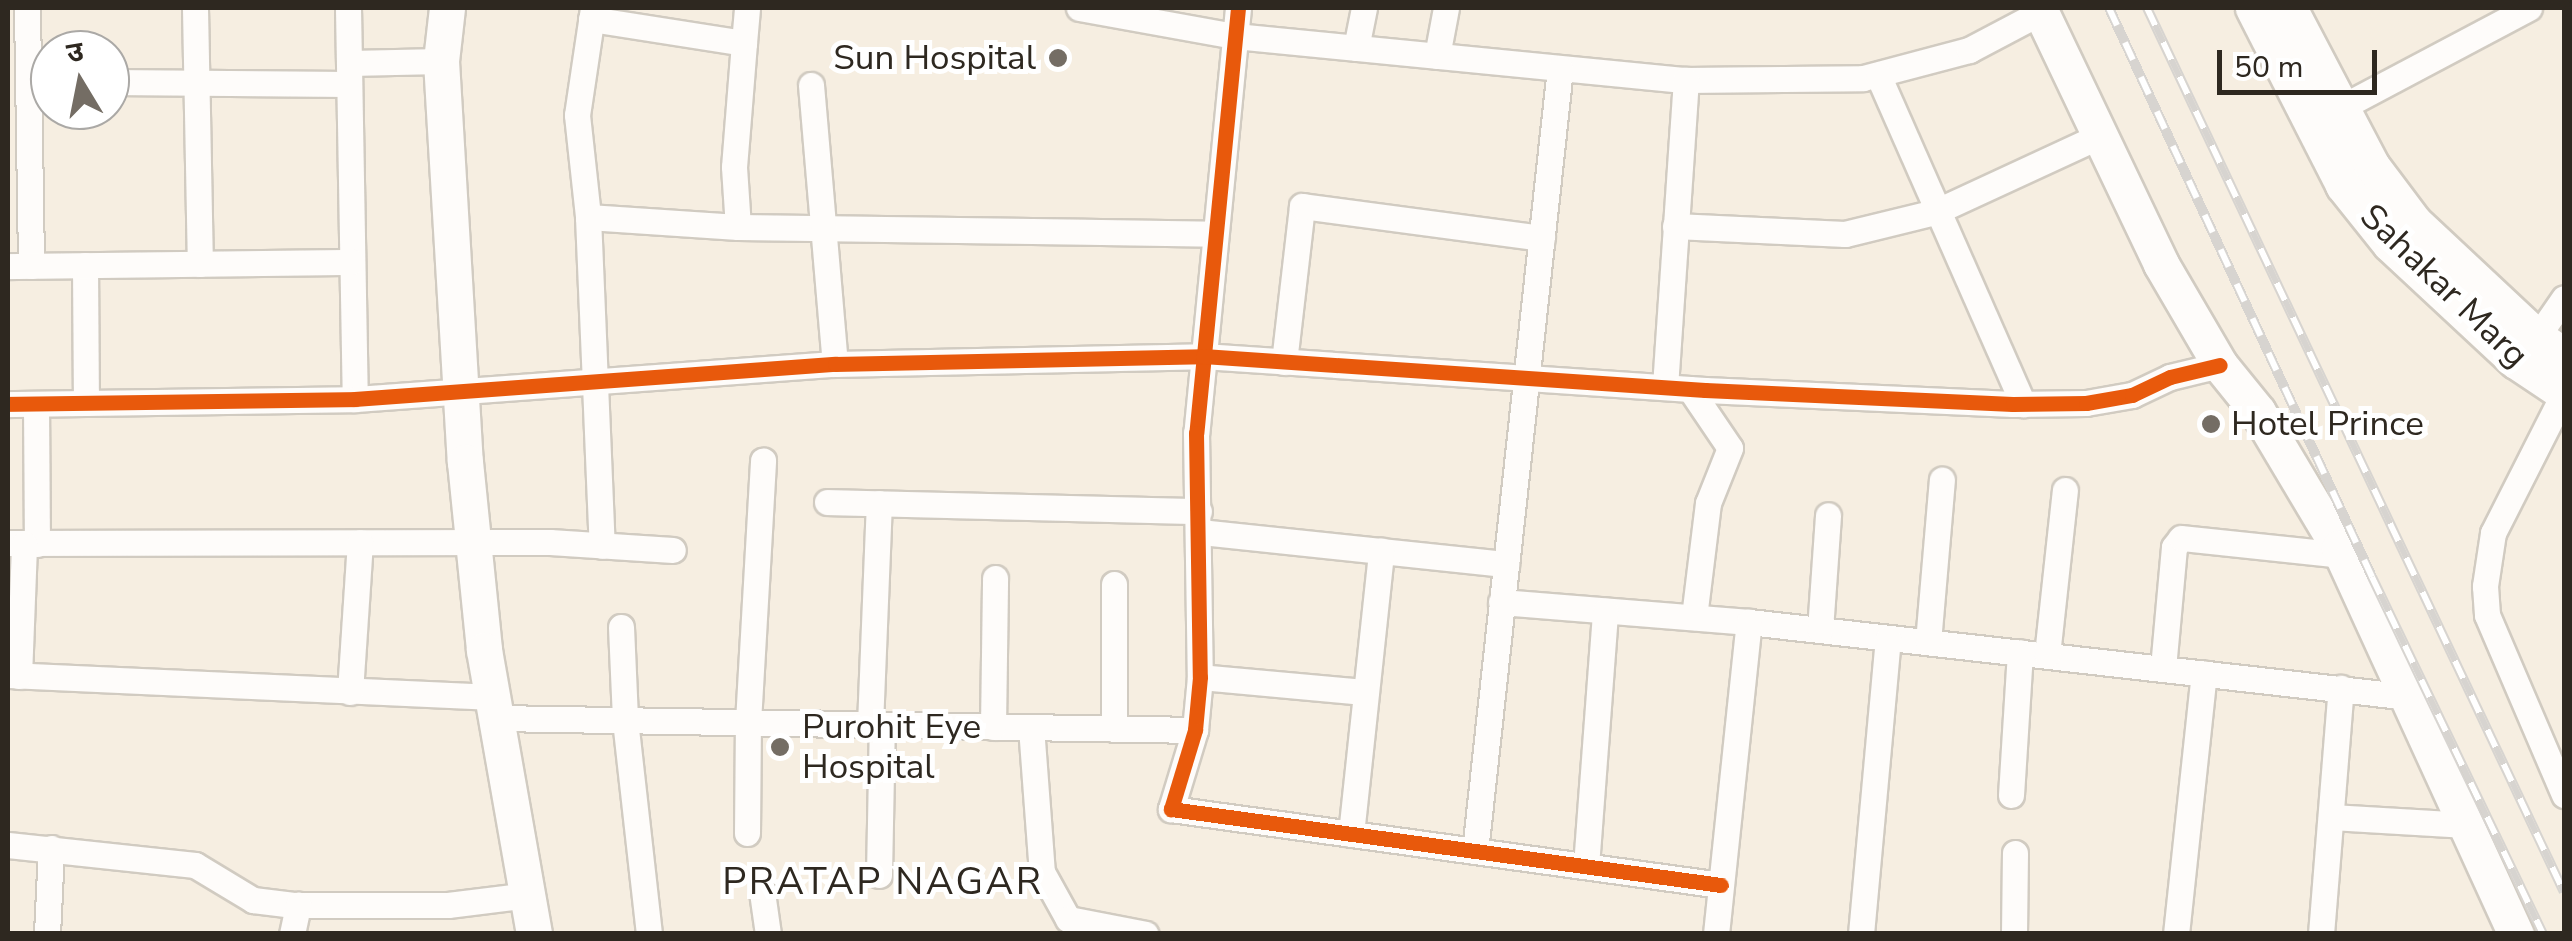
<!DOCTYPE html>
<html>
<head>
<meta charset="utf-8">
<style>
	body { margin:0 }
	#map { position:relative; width:2572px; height:941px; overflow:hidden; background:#f6eee1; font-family:"Nunito Sans","Noto Sans Devanagari",sans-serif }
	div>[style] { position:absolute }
	.roads { filter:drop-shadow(2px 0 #d1cbc1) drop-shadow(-2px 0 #d1cbc1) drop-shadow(0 2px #d1cbc1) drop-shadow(0 -2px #d1cbc1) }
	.street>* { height:25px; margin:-12.5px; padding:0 12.5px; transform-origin:12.5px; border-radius:12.5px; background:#fefcfa }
	.secondary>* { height:35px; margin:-17.5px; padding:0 17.5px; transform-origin:17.5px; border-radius:17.5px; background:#fefcfa }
	.rail>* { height:10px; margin-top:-5px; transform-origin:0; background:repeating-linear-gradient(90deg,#fff 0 19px,#d7d4d0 0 38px); box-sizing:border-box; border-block:2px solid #d7d4d0 }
	.cycleway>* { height:15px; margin:-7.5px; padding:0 7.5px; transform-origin:7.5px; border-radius:7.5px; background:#e8590c }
	.dots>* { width:28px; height:28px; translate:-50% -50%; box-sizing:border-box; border:5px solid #fff; border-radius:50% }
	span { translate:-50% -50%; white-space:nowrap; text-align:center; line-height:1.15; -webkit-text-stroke:10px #fff; paint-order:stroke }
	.poi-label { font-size:35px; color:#2e2820 }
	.right { translate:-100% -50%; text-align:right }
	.left { translate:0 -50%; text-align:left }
	.street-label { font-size:35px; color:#2e2820 }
	.neighbourhood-label { font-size:38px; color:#2e2820; letter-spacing:2.5px }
	.frame { position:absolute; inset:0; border:10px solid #2e2820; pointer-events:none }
	.north { position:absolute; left:30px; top:30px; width:100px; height:100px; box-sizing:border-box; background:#fff; border:2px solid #aba9a6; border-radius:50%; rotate:350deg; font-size:28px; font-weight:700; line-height:40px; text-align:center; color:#2e2820 }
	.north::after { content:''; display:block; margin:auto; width:35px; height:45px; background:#746d64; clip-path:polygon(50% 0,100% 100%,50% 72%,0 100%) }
	.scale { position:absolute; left:2217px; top:50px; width:160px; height:45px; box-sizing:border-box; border:5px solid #2e2820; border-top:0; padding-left:12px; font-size:30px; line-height:35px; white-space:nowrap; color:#2e2820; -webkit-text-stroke:8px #fff; paint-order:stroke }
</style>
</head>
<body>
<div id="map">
	<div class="roads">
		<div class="street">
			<div style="left:27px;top:8px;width:258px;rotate:89.1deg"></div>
			<div style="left:195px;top:8px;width:256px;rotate:88.9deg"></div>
			<div style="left:348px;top:8px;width:391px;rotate:89deg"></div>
			<div style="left:593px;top:8px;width:108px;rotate:98.5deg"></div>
			<div style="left:577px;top:115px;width:103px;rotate:83.8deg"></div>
			<div style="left:588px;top:217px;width:329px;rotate:87.6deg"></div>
			<div style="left:1079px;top:8px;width:158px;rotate:10.2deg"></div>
			<div style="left:1235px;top:36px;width:453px;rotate:5.6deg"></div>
			<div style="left:1686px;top:80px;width:177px;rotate:-0.6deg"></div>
			<div style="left:1863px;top:78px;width:110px;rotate:-14.8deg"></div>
			<div style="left:1969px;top:50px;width:81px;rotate:-27.8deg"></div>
			<div style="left:1238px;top:8px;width:427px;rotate:95.6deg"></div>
			<div style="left:1196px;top:433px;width:244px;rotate:89.1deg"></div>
			<div style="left:1200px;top:677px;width:53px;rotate:95.4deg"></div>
			<div style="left:1195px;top:730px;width:83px;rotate:106.9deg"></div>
			<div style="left:1171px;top:809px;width:555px;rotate:7.87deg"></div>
			<div style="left:591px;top:19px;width:155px;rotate:8.9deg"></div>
			<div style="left:744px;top:43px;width:35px;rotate:-85deg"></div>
			<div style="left:744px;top:43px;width:124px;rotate:94.6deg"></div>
			<div style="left:734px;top:167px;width:60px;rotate:86.2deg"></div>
			<div style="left:738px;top:227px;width:477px;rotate:0.8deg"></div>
			<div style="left:1356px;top:48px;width:41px;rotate:-78.7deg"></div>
			<div style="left:1437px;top:56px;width:49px;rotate:-79.4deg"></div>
			<div style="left:349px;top:63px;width:92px;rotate:-1.2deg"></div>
			<div style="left:1878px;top:75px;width:360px;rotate:66.2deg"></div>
			<div style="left:110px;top:82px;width:239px;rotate:0.5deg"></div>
			<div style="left:811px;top:85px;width:280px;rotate:85.1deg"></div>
			<div style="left:2340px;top:108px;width:214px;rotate:-27.9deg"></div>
			<div style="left:588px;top:217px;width:150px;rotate:3.8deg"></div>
			<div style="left:1675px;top:226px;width:170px;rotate:2.7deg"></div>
			<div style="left:1845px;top:234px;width:93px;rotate:-13.7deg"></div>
			<div style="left:1935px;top:212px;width:179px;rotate:-24.8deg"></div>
			<div style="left:85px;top:265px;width:138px;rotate:89.6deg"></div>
			<div style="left:8px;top:266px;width:344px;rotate:-0.7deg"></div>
			<div style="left:2537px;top:337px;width:47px;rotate:-55.3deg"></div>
			<div style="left:1284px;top:362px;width:157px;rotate:-83.4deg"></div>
			<div style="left:1302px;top:206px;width:242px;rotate:7.6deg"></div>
			<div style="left:1665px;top:387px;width:308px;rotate:-86.1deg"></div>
			<div style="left:1690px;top:389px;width:71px;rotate:55.9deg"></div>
			<div style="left:1730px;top:448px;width:59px;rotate:111.8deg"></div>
			<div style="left:1708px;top:503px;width:115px;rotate:97deg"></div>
			<div style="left:2564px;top:393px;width:157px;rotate:116.9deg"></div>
			<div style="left:2493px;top:533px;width:54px;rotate:98.6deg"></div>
			<div style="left:2485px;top:586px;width:29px;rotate:86deg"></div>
			<div style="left:2487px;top:615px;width:196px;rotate:66.8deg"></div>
			<div style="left:8px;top:404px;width:347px;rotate:-0.8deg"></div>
			<div style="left:355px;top:399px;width:481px;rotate:-4.2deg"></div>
			<div style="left:835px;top:364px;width:368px;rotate:-1.2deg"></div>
			<div style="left:1203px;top:356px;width:503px;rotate:3.87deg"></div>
			<div style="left:1705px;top:390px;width:308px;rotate:2.6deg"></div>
			<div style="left:2013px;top:404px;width:73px;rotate:-0.8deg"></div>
			<div style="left:2086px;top:403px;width:47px;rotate:-9.9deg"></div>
			<div style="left:2132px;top:395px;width:42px;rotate:-25.3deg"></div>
			<div style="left:2170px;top:377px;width:51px;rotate:-13.5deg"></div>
			<div style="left:36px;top:404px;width:140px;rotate:89.6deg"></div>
			<div style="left:827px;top:502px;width:372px;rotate:1.4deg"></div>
			<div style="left:1200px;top:532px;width:308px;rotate:6deg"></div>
			<div style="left:8px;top:543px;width:542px;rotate:-0.11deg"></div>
			<div style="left:550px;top:542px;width:123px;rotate:3.7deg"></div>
			<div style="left:1501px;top:602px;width:249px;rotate:4.6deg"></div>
			<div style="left:1749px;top:622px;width:664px;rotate:6.48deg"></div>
			<div style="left:621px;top:627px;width:93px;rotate:87.5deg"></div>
			<div style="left:625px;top:720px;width:215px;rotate:83.6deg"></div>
			<div style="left:1820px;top:630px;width:115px;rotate:-86deg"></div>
			<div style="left:1928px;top:642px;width:163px;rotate:-85.1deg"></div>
			<div style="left:2047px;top:655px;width:166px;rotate:-83.8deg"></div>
			<div style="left:2163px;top:668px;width:121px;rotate:-84.8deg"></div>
			<div style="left:2174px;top:547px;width:11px;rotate:-52deg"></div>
			<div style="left:2181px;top:538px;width:162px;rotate:6deg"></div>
			<div style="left:8px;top:675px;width:485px;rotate:2.6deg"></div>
			<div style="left:19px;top:676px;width:132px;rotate:-87.8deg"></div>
			<div style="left:1200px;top:677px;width:166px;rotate:5.2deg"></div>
			<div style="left:350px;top:692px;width:150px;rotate:-86.2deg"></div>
			<div style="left:496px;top:718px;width:699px;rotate:0.98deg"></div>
			<div style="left:870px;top:725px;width:222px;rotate:-87.7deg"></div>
			<div style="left:993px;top:727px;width:149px;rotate:-89.2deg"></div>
			<div style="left:1031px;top:727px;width:145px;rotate:85.7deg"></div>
			<div style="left:1042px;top:872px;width:54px;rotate:61deg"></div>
			<div style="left:1114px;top:729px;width:145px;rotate:-90deg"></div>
			<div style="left:2011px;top:795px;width:143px;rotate:-86.4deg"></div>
			<div style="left:2331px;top:817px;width:136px;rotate:3.4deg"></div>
			<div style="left:747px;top:833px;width:111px;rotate:-89.5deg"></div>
			<div style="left:748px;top:722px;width:262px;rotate:-86.7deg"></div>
			<div style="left:1351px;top:834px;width:285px;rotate:-83.9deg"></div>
			<div style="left:8px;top:845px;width:188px;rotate:6.1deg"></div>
			<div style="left:195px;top:865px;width:68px;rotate:31.1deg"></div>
			<div style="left:253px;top:900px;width:39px;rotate:7deg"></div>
			<div style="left:292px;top:905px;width:156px"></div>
			<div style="left:448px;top:905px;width:81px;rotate:-7.1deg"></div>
			<div style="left:1475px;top:851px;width:787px;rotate:-83.8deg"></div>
			<div style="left:1586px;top:866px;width:256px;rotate:-85.7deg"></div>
			<div style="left:879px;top:875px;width:150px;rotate:-88.9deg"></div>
			<div style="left:761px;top:885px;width:49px;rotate:81.9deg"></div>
			<div style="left:1068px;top:919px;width:79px;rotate:10.9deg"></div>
			<div style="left:47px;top:934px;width:86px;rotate:-87.3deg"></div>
			<div style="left:292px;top:934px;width:30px;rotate:-78deg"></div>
			<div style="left:1716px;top:934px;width:314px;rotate:-84deg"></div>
			<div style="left:1861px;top:934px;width:297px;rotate:-84.8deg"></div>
			<div style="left:2014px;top:934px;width:81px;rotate:-89.3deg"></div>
			<div style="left:2176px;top:934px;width:262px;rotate:-83.9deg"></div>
			<div style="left:2321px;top:934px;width:247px;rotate:-85.4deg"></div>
		</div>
		<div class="secondary">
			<div style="left:447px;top:8px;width:53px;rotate:96.5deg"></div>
			<div style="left:441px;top:61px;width:402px;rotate:86.6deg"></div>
			<div style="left:465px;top:462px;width:189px;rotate:84.2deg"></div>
			<div style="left:484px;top:650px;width:288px;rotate:80deg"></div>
			<div style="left:2039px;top:8px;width:284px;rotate:64.5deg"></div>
			<div style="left:2161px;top:264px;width:117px;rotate:59.7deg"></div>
			<div style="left:2220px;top:365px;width:60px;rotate:51deg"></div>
			<div style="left:2258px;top:412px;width:158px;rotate:59.2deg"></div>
			<div style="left:2339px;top:548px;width:425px;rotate:65.4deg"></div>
			<div style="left:2253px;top:8px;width:199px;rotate:63deg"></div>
			<div style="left:2343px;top:185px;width:75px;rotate:51.5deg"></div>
			<div style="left:2390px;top:244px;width:172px;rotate:42.9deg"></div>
			<div style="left:2516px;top:361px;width:58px;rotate:33.7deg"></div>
			<div style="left:2289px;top:8px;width:178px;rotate:62.3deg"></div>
			<div style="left:2372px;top:166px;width:70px;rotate:53.1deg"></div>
			<div style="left:2414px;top:222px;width:168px;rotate:43.1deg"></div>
			<div style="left:2537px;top:337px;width:32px;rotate:34deg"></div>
		</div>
	</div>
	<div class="rail">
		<div style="left:2109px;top:8px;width:627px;rotate:65.19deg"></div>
		<div style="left:2372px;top:577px;width:396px;rotate:64.4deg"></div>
		<div style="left:2147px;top:8px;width:977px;rotate:64.75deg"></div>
	</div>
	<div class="cycleway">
		<div style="left:1238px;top:8px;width:427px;rotate:95.6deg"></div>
		<div style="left:1196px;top:433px;width:244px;rotate:89.1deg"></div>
		<div style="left:1200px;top:677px;width:53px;rotate:95.4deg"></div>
		<div style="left:1195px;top:730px;width:83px;rotate:106.9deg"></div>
		<div style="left:1171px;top:809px;width:555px;rotate:7.87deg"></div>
		<div style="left:8px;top:404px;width:347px;rotate:-0.8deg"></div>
		<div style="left:355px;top:399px;width:481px;rotate:-4.2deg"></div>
		<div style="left:835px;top:364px;width:368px;rotate:-1.2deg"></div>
		<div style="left:1203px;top:356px;width:503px;rotate:3.87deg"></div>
		<div style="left:1705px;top:390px;width:308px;rotate:2.6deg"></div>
		<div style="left:2013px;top:404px;width:73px;rotate:-0.8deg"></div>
		<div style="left:2086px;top:403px;width:47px;rotate:-9.9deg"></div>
		<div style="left:2132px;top:395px;width:42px;rotate:-25.3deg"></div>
		<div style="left:2170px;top:377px;width:51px;rotate:-13.5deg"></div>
	</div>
	<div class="dots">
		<div style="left:1058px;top:58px;background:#746d64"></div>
		<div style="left:2211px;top:424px;background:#746d64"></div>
		<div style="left:780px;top:747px;background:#746d64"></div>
	</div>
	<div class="poi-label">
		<span class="right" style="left:1036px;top:58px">Sun Hospital</span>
		<span class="left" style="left:2231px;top:424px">Hotel Prince</span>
		<span class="left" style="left:802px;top:747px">Purohit Eye<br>Hospital</span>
	</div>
	<div class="street-label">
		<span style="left:2444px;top:286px;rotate:44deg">Sahakar Marg</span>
	</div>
	<div class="neighbourhood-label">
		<span style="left:883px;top:882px">PRATAP NAGAR</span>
	</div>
	<div class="frame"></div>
	<div class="north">उ</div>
	<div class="scale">50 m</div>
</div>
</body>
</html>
